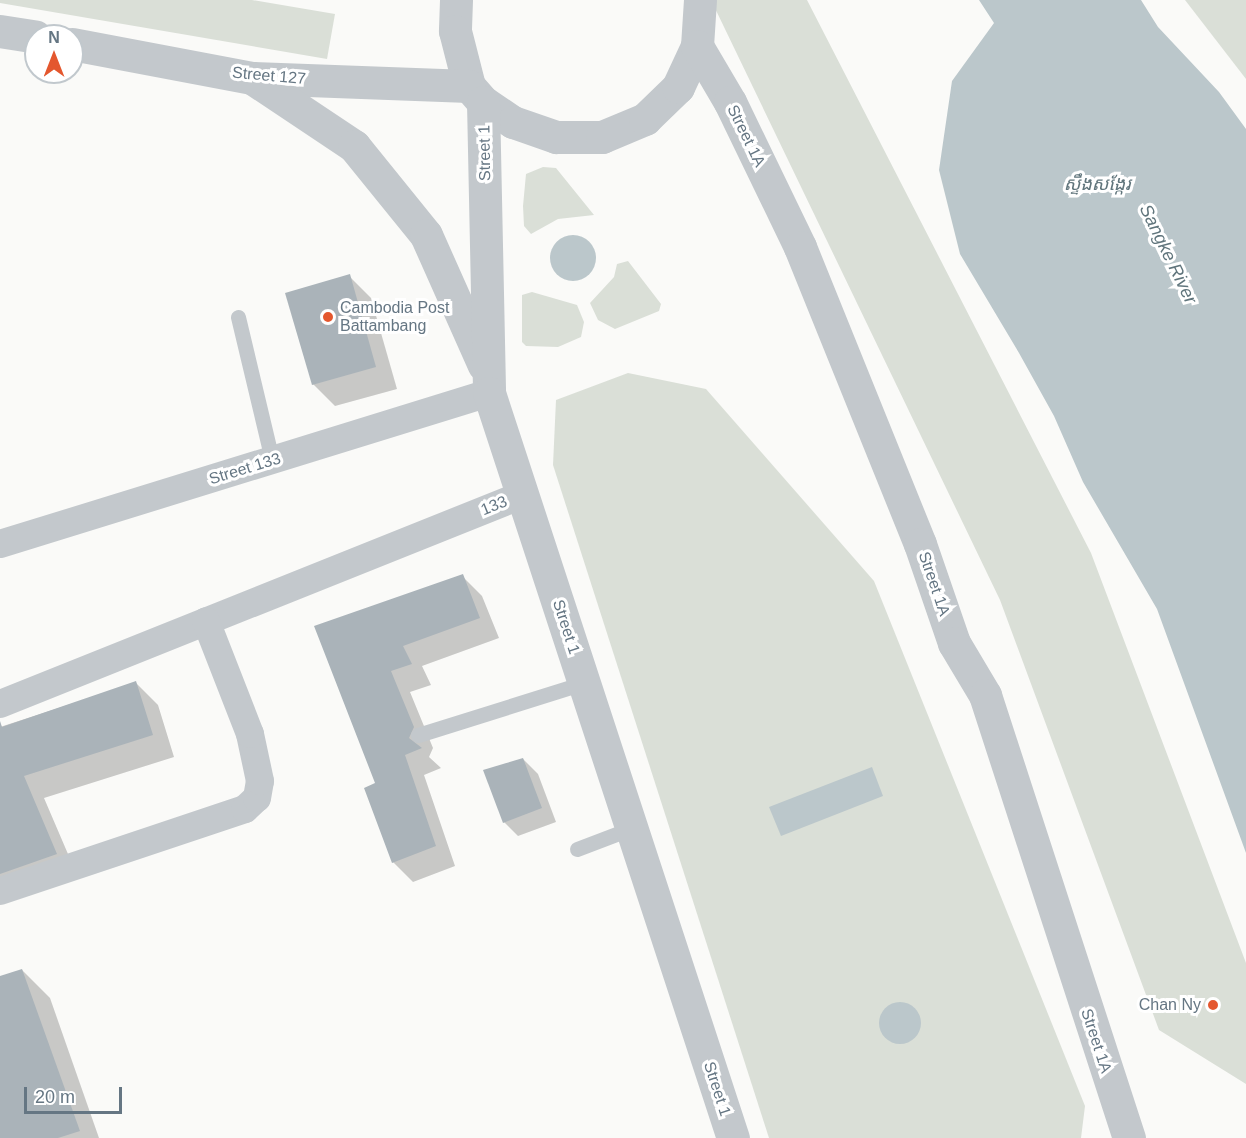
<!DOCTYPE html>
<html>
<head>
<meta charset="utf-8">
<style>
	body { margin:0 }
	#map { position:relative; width:1246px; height:1138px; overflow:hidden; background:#fafaf8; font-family:Helvetica,"Noto Sans Khmer",sans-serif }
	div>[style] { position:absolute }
	.green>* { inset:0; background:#dadfd7 }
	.water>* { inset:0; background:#bbc7cb }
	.round { border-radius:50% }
	.shadow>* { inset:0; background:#0003 }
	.building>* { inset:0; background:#aab3b9 }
	.service>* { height:15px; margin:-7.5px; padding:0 7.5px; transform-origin:7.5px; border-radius:7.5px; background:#c3c8cc }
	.minor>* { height:28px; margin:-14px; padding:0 14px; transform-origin:14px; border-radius:14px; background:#c3c8cc }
	.tertiary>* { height:33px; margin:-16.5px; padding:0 16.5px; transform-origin:16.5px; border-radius:16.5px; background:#c3c8cc }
	.dots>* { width:16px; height:16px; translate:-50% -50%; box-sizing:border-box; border:3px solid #fff; border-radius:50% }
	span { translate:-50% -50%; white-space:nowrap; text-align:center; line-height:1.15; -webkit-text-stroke:6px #fff; paint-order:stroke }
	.street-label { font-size:16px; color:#657683 }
	.poi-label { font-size:16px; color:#657683 }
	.left { translate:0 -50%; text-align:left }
	.right { translate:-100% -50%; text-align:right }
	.water-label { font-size:18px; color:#60757c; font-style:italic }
	.north { position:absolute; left:24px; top:24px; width:60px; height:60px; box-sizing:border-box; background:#fff; border:2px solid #c1c8cd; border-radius:50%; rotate:0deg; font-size:16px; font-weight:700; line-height:24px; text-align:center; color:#657683 }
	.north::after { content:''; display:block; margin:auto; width:21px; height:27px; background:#e4572e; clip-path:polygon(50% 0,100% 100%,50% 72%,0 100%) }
	.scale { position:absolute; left:24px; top:1087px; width:98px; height:27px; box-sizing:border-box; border:3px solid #657683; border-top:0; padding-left:8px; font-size:18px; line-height:21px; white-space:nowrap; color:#657683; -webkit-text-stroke:4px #fff; paint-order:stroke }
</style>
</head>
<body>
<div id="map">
	<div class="green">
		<div style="clip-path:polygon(0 0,252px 0,335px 14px,327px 59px,0 3px)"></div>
		<div style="clip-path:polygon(711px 0,807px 0,1091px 553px,1246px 963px,1246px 1084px,1159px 1030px,1000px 600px)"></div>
		<div style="clip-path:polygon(1185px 0,1246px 0,1246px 79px)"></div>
		<div style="clip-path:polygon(543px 167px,556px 168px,594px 215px,558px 219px,531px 234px,524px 226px,523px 206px,526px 174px)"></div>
		<div style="clip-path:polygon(628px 261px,661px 304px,659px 311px,615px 329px,598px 320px,590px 303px,614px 277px,617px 264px)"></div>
		<div style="clip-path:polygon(532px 292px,577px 305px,584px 322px,581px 337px,558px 347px,526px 346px,522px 342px,522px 295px)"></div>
		<div style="clip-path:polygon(628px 373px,706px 389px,874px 581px,1085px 1106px,1081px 1138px,769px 1138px,553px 465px,556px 400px)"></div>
	</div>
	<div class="water">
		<div style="clip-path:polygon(979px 0,1141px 0,1158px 27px,1219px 92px,1246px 129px,1246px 853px,1157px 609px,1083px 482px,1054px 416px,1019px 353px,960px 254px,939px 170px,952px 81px,994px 23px)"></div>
		<div class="round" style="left:550px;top:235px;width:46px;height:46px"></div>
		<div style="clip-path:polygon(872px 767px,883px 796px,781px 836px,769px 807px)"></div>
		<div class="round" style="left:879px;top:1002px;width:42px;height:42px"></div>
	</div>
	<div class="shadow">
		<div style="clip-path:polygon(349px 276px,371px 298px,397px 389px,335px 406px,313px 384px)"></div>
		<div style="clip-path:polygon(462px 576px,482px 596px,499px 638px,422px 666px,431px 685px,410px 692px,433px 748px,429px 757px,441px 768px,424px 775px,455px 866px,413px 882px,393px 862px,377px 784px,316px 627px)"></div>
		<div style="clip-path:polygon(136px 683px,158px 705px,174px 757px,44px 798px,77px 875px,0 903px,0 727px)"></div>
		<div style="clip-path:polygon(523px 759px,538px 774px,556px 822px,518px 836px,504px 822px)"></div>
		<div style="clip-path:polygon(22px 970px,50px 998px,99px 1138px,5px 1138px,0 1126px,0 977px)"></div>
	</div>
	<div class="building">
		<div style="clip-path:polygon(350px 274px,376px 367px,312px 385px,285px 293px)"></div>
		<div style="clip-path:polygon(463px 574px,480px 618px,403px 646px,412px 664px,391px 671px,414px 727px,409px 738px,422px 748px,405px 755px,436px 846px,392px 863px,364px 788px,375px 783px,314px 626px)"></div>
		<div style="clip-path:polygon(136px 681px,153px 735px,24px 776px,57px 854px,0 874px,0 721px,2px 727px)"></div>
		<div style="clip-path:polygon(523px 758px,542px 808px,503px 823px,483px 770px)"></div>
		<div style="clip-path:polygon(22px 969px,80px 1131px,58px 1138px,0 1138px,0 976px)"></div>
	</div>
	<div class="service">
		<div style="left:238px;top:317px;width:147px;rotate:76.6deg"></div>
		<div style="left:418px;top:735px;width:174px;rotate:-17.4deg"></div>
		<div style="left:577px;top:849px;width:59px;rotate:-20.9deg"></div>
	</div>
	<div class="minor">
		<div style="left:0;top:544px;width:512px;rotate:-17.16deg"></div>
		<div style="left:0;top:704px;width:562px;rotate:-21.82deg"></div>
		<div style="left:0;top:891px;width:258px;rotate:-18.5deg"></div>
		<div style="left:245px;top:809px;width:16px;rotate:-43deg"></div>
		<div style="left:257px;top:798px;width:17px;rotate:-80deg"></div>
		<div style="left:260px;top:781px;width:48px;rotate:-102deg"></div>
		<div style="left:250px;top:734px;width:121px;rotate:-111.3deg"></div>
	</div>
	<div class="tertiary">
		<div style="left:456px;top:0;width:31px;rotate:92deg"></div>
		<div style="left:455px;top:31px;width:57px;rotate:75.7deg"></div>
		<div style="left:469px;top:86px;width:21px;rotate:49deg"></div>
		<div style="left:483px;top:102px;width:36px;rotate:34deg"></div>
		<div style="left:513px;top:122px;width:46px;rotate:19.2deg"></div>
		<div style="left:556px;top:137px;width:46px"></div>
		<div style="left:602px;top:137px;width:47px;rotate:-22.7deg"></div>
		<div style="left:645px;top:119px;width:46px;rotate:-44.1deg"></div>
		<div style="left:678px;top:87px;width:45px;rotate:-65.1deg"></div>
		<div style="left:697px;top:46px;width:46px;rotate:-86.3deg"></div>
		<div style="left:0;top:31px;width:36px;rotate:9deg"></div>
		<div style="left:72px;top:44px;width:183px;rotate:10.7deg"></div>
		<div style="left:252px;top:78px;width:217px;rotate:2.1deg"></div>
		<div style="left:697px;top:46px;width:65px;rotate:59.5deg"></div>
		<div style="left:730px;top:102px;width:161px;rotate:64.2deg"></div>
		<div style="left:800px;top:247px;width:320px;rotate:68deg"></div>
		<div style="left:920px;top:544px;width:105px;rotate:71deg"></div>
		<div style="left:954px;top:643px;width:61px;rotate:59.2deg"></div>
		<div style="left:985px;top:695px;width:466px;rotate:72deg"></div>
		<div style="left:252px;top:78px;width:123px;rotate:33.7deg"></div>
		<div style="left:354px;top:146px;width:114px;rotate:51deg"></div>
		<div style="left:426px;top:235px;width:142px;rotate:66deg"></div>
		<div style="left:483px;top:102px;width:291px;rotate:88.8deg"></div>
		<div style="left:489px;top:393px;width:784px;rotate:71.87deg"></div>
	</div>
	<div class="dots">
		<div style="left:328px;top:317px;background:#e4572e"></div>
		<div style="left:1213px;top:1005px;background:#e4572e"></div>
	</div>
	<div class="street-label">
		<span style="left:269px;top:76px;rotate:5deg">Street 127</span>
		<span style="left:746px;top:136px;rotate:64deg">Street 1A</span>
		<span style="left:485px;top:153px;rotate:-91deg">Street 1</span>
		<span style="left:245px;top:469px;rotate:-17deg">Street 133</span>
		<span style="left:494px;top:506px;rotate:-22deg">133</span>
		<span style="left:934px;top:584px;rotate:71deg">Street 1A</span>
		<span style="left:566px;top:627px;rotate:72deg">Street 1</span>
		<span style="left:1096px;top:1041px;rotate:72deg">Street 1A</span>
		<span style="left:717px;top:1089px;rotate:72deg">Street 1</span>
	</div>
	<div class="poi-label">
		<span class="left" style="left:340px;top:317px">Cambodia Post<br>Battambang</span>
		<span class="right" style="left:1201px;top:1005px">Chan Ny</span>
	</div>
	<div class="water-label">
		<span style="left:1097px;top:184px">ស្ទឹងសង្កែរ</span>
		<span style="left:1168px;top:254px;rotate:64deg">Sangke River</span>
	</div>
	<div class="north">N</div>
	<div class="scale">20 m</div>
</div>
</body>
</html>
